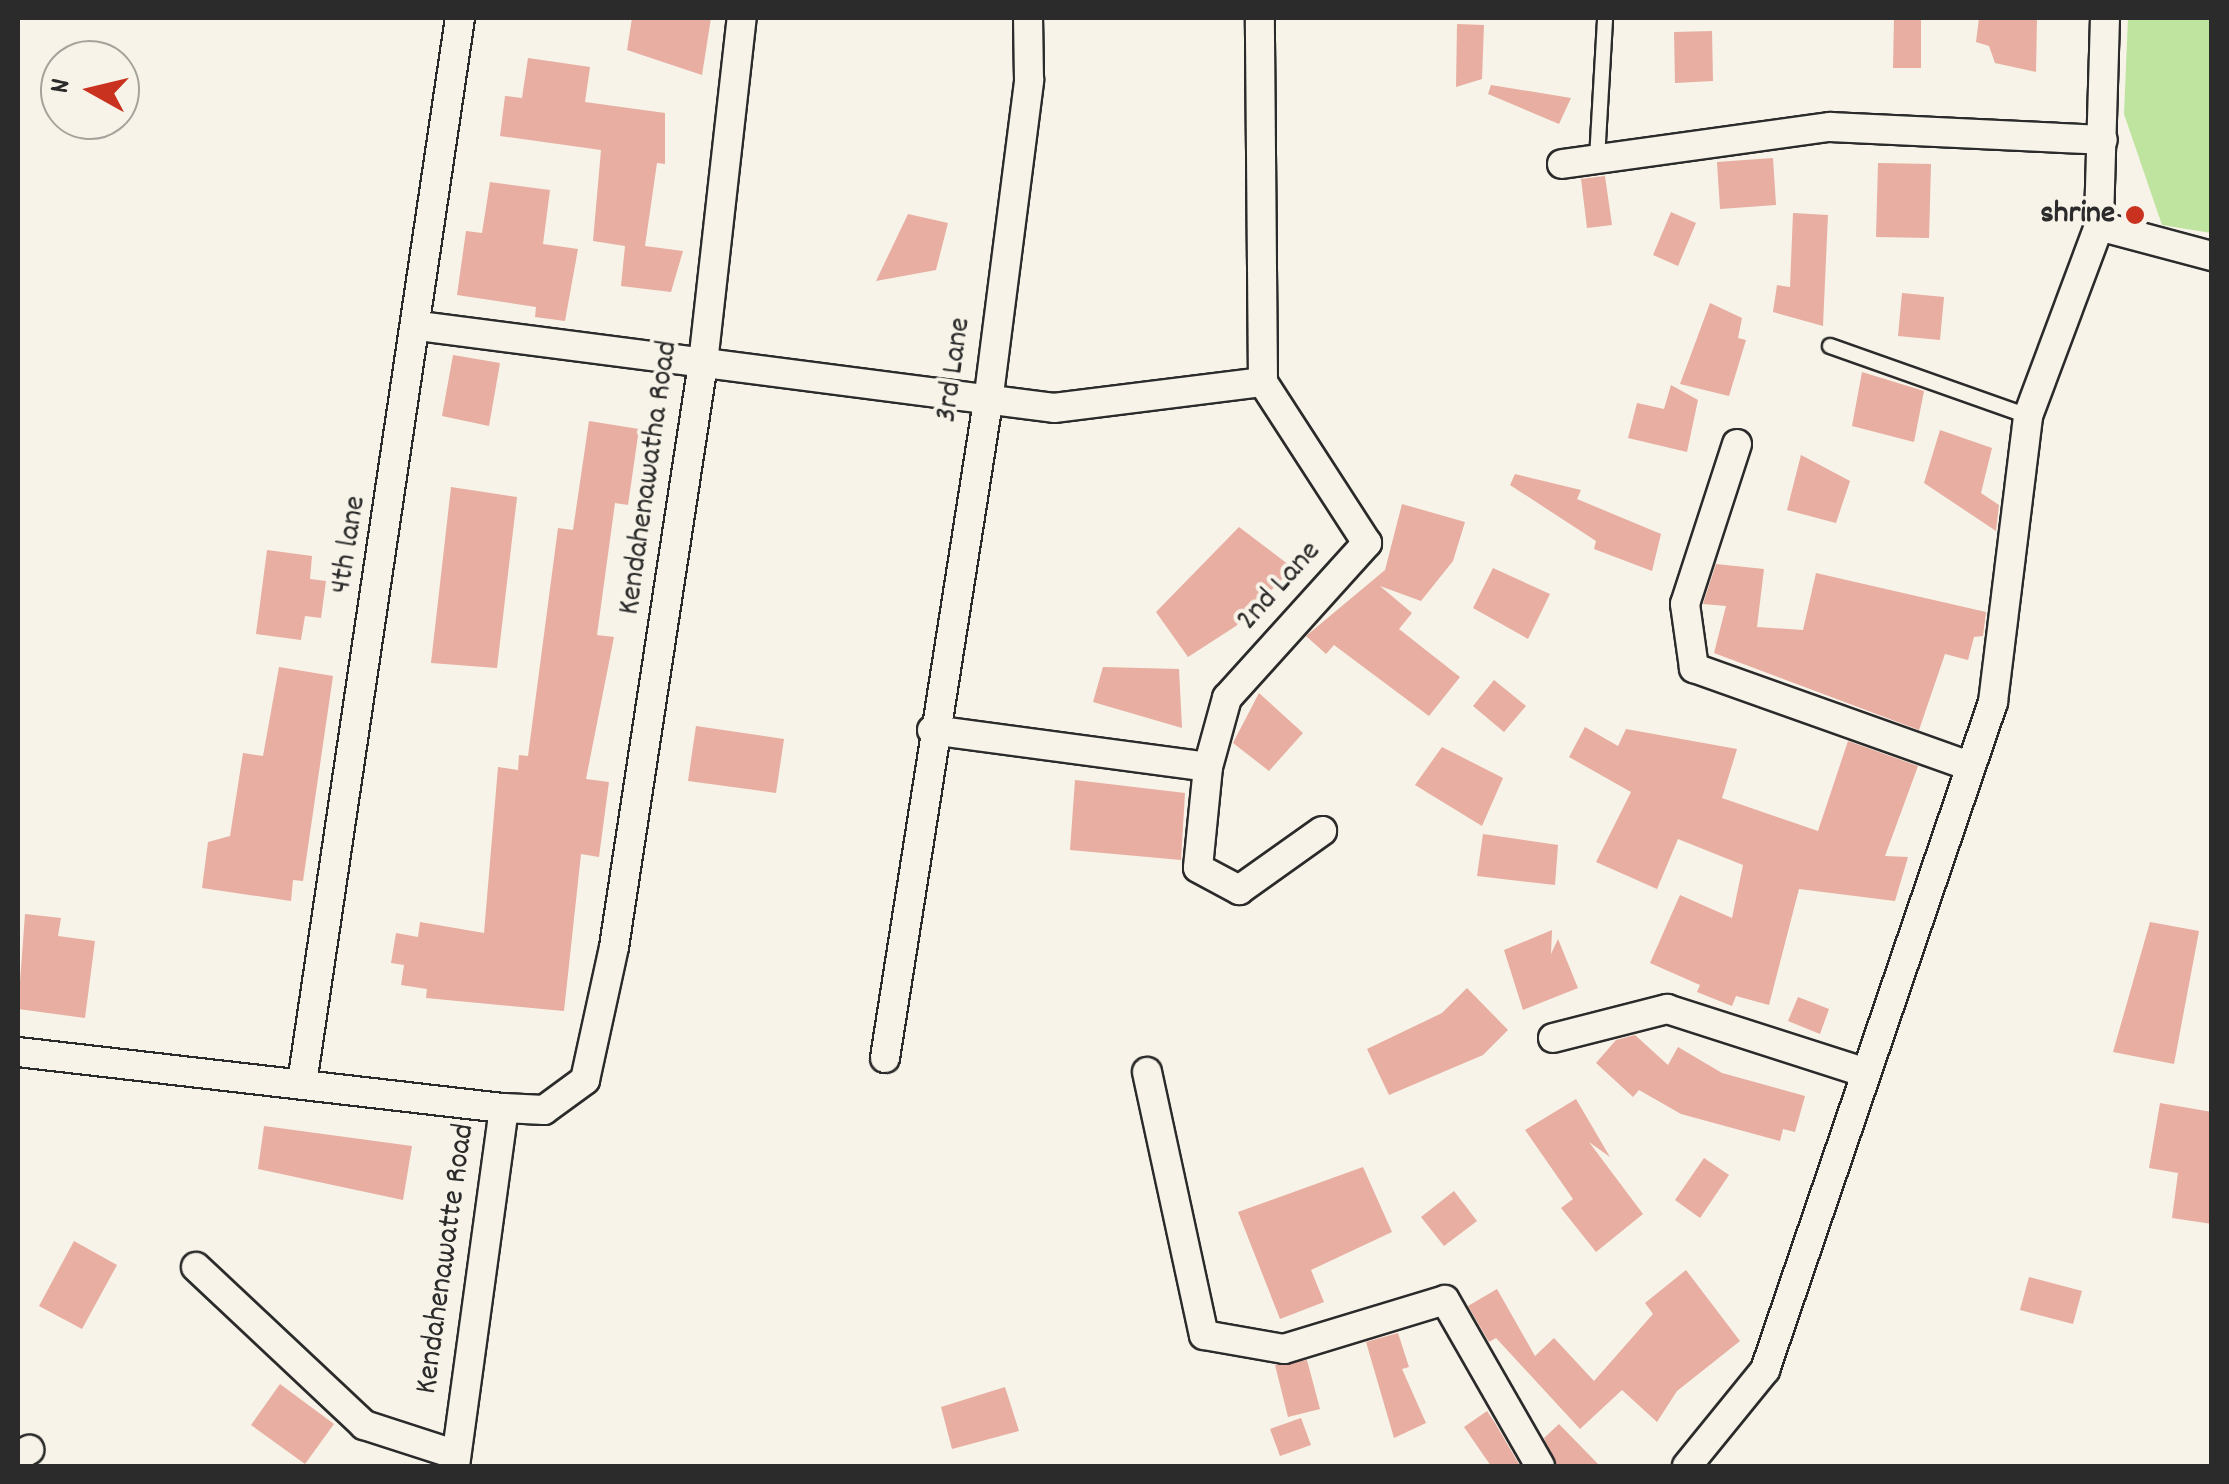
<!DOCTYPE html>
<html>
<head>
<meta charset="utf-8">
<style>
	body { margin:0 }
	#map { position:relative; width:2229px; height:1484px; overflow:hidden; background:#f7f3e8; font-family:Dekko,sans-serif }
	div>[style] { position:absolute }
	.green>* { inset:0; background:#bee49f }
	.building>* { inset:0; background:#e7aea1 }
	.roads { filter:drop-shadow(2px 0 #2b2b2b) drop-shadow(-2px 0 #2b2b2b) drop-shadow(0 2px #2b2b2b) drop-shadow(0 -2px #2b2b2b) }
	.service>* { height:14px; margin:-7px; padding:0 7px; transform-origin:7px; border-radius:7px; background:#f7f3e8 }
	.minor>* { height:28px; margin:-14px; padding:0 14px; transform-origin:14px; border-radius:14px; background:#f7f3e8 }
	.dots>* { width:28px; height:28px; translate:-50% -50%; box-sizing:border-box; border:5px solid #f7f3e8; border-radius:50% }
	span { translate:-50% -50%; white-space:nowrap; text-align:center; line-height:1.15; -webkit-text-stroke:8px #f7f3e8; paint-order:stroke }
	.poi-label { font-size:32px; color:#2b2b2b; font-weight:700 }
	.right { translate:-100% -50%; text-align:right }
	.street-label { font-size:32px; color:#2b2b2b }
	.frame { position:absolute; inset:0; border:20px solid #2b2b2b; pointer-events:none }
	.north { position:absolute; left:40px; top:40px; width:100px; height:100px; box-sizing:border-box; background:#f7f3e8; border:2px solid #a5a39c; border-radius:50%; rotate:278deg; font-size:28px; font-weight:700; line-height:40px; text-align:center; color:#2b2b2b }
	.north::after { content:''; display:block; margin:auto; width:35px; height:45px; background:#c8321e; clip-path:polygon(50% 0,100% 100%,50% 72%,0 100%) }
</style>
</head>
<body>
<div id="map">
	<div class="green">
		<div style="clip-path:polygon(2128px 18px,2211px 18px,2211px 233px,2162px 225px,2124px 114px)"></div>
	</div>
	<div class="building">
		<div style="clip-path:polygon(632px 18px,711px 18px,702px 75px,627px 50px)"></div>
		<div style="clip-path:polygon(1894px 18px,1921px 18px,1921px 68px,1893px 68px)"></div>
		<div style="clip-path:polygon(1979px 18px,2037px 18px,2036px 72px,1995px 63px,1989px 46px,1976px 42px)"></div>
		<div style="clip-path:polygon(1457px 24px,1484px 25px,1482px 79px,1456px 87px)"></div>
		<div style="clip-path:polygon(1712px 31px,1713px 81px,1675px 83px,1674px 32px)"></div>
		<div style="clip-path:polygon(528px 58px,590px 67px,585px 102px,665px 113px,665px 164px,657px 163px,645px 246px,683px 251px,671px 292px,621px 286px,625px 246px,593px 241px,601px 150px,500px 136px,505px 96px,522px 98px)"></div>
		<div style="clip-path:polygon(1491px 85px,1571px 98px,1559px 124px,1488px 94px)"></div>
		<div style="clip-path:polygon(1773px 158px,1776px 205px,1720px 209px,1717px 162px)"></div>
		<div style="clip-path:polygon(1878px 163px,1931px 164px,1929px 238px,1876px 237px)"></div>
		<div style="clip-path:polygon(1605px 176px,1612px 225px,1587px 228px,1581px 179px)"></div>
		<div style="clip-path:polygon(490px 182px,550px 190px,543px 244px,578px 249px,565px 321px,535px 317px,536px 307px,457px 295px,466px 231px,482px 233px)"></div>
		<div style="clip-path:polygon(1671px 212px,1696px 223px,1678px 266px,1653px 255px)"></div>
		<div style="clip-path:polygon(1793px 213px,1828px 215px,1823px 326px,1773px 312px,1777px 285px,1790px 287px)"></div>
		<div style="clip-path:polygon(908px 214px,948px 223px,936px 270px,876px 281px)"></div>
		<div style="clip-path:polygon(1902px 293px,1944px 297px,1940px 340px,1898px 336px)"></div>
		<div style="clip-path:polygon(1710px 303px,1742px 318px,1738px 338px,1746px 340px,1729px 396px,1680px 384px)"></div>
		<div style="clip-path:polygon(453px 355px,500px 363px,489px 426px,442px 416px)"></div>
		<div style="clip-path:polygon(1862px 372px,1924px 391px,1914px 442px,1852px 426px)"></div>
		<div style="clip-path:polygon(1671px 385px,1698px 400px,1687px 452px,1628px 438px,1637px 403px,1664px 409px)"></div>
		<div style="clip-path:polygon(589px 421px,639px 429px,628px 505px,615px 503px,597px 635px,614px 637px,586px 779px,609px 782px,599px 857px,581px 854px,564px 1011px,426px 998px,427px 989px,401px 985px,404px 965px,391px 963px,396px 933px,418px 937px,420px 922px,484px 933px,498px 767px,518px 770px,519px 755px,528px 756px,558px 528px,573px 530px)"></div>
		<div style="clip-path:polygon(1940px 430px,1992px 448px,1981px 493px,1999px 505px,1996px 531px,1924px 483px)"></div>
		<div style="clip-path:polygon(1801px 455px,1850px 481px,1836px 523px,1787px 510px)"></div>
		<div style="clip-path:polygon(1515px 474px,1581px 490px,1577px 499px,1661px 534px,1652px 571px,1594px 549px,1596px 541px,1510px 485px)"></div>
		<div style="clip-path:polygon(451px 487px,517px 497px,497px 668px,431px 663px)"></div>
		<div style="clip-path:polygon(1402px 504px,1465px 522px,1453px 561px,1421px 601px,1380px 586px,1412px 613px,1399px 629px,1460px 677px,1429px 716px,1334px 645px,1326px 654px,1306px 636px,1385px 570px)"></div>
		<div style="clip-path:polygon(1239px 527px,1293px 568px,1236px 626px,1188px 657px,1156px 612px)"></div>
		<div style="clip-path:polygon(267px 550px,312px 556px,310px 579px,326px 581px,321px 618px,305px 616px,301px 640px,256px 634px)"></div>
		<div style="clip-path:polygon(1716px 564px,1764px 569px,1757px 627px,1803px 630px,1816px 573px,1986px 612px,1983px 636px,1974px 637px,1968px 660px,1945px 654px,1919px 730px,1714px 653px,1726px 606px,1703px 604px)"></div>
		<div style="clip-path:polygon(1493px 568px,1550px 594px,1528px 639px,1473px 608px)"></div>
		<div style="clip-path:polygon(279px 667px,333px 676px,303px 881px,293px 880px,291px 901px,202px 888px,208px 842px,230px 836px,243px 753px,263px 756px)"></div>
		<div style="clip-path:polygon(1103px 667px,1179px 669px,1182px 728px,1093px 702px)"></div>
		<div style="clip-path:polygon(1494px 680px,1526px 706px,1504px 732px,1473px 706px)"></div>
		<div style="clip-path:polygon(1259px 693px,1303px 733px,1269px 771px,1233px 743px)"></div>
		<div style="clip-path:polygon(696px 726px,784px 739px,776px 793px,688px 781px)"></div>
		<div style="clip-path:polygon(1585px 727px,1618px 746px,1626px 729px,1737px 749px,1722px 798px,1818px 831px,1848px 741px,1918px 766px,1885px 856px,1908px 857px,1895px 901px,1799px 889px,1769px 1005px,1736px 996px,1732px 1006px,1697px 992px,1700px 985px,1650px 963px,1680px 895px,1732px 918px,1743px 865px,1678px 839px,1657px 889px,1596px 862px,1631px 792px,1569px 757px)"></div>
		<div style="clip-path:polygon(1442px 747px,1503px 778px,1482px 826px,1415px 785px)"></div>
		<div style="clip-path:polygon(1075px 780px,1185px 793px,1181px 860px,1070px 850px)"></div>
		<div style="clip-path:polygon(1483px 834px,1558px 845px,1555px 885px,1477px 876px)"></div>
		<div style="clip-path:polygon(25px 914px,61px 918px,58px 936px,95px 941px,85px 1018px,18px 1009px)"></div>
		<div style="clip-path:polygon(2150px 922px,2199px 931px,2174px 1064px,2113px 1052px)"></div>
		<div style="clip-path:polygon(1552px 930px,1551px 954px,1558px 939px,1578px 988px,1523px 1010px,1504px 950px)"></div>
		<div style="clip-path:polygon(1467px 988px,1508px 1030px,1483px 1055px,1389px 1095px,1367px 1049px,1442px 1013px)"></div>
		<div style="clip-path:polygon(1798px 997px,1829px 1009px,1820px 1034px,1788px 1021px)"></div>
		<div style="clip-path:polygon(1635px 1035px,1668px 1065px,1678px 1047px,1722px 1073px,1805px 1096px,1795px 1132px,1783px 1129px,1780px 1141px,1681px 1114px,1639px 1090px,1633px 1097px,1596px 1063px,1616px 1040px)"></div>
		<div style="clip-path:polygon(1576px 1099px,1610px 1157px,1589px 1142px,1643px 1214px,1596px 1252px,1561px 1208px,1573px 1199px,1525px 1130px)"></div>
		<div style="clip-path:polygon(2160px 1103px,2212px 1112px,2212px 1224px,2172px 1218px,2178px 1173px,2149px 1168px)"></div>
		<div style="clip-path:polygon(264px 1126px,412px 1146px,403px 1200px,258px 1169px)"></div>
		<div style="clip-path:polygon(1704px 1158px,1729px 1175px,1700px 1218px,1675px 1200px)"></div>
		<div style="clip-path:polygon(1363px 1167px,1392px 1232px,1311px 1270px,1324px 1302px,1280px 1319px,1238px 1212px)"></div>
		<div style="clip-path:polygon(1454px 1191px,1477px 1221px,1444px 1246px,1421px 1217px)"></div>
		<div style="clip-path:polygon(74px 1241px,117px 1265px,82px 1329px,39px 1306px)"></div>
		<div style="clip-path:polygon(1686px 1270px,1740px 1341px,1677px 1391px,1657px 1422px,1622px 1390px,1580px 1429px,1496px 1338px,1489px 1342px,1468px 1306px,1497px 1289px,1535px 1356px,1554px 1338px,1594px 1381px,1653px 1314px,1645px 1303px)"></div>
		<div style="clip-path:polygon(2029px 1277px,2082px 1291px,2073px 1324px,2020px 1310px)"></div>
		<div style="clip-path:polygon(1398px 1333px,1409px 1367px,1402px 1369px,1426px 1423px,1394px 1438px,1366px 1342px)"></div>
		<div style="clip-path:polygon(1307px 1360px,1320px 1409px,1288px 1417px,1275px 1365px)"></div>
		<div style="clip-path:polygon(280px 1384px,334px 1424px,305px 1464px,251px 1425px)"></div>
		<div style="clip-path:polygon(1005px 1387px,1019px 1431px,952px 1449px,941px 1407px)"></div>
		<div style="clip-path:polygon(1487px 1411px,1495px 1423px,1520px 1466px,1491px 1466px,1464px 1427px)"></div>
		<div style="clip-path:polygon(1301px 1418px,1311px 1445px,1280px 1456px,1270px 1429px)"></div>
		<div style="clip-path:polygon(1559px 1424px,1600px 1466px,1557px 1466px,1544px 1438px)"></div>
	</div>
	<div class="roads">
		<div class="service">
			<div style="left:1597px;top:159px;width:140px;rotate:-86.7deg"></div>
			<div style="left:1830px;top:346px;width:210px;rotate:19.5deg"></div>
		</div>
		<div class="minor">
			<div style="left:2105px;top:18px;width:208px;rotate:91.7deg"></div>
			<div style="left:2099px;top:226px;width:117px;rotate:14.9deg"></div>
			<div style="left:1562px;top:164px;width:271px;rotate:-7.9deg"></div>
			<div style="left:1830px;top:127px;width:273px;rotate:2.7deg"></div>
			<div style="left:419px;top:326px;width:640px;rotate:7.36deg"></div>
			<div style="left:1054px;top:408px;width:211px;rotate:-7.1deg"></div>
			<div style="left:1737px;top:444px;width:168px;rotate:108deg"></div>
			<div style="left:1685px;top:604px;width:65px;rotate:82deg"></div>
			<div style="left:1694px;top:668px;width:292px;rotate:19.6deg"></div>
			<div style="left:932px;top:730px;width:278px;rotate:7.6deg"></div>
			<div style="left:1208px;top:767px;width:72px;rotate:-74.6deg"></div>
			<div style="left:1227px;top:698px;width:209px;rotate:-47.9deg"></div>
			<div style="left:1367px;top:543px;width:192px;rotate:-122.9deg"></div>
			<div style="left:1263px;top:382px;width:364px;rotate:-90.5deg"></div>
			<div style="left:1208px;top:767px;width:101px;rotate:95.7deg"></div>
			<div style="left:1198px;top:868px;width:47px;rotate:28.2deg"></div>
			<div style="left:1239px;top:890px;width:102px;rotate:-35.4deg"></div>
			<div style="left:1553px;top:1038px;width:118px;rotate:-14.3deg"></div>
			<div style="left:1667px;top:1009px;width:209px;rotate:17.8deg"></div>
			<div style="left:18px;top:1052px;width:489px;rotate:6.6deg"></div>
			<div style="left:885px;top:1058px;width:664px;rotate:-81.08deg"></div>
			<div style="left:988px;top:402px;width:325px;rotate:-82.7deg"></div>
			<div style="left:1029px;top:80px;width:62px;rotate:-90.9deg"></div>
			<div style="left:1147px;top:1072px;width:269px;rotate:77.8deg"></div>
			<div style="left:1204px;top:1335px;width:81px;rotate:9.9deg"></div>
			<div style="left:1284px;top:1349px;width:168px;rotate:-16.9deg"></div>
			<div style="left:1445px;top:1300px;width:191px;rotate:60.2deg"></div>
			<div style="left:302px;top:1083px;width:1077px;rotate:-81.56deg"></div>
			<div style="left:196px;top:1267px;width:231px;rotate:43.2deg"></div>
			<div style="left:364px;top:1425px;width:95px;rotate:17.9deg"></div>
			<div style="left:18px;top:1456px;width:13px;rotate:-29deg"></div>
			<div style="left:455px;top:1466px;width:361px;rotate:-82.2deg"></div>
			<div style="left:504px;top:1108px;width:40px;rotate:2.9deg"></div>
			<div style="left:544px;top:1110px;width:51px;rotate:-36.2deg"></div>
			<div style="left:585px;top:1080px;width:136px;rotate:-77.7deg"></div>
			<div style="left:614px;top:947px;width:591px;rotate:-81.33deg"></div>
			<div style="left:703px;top:363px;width:347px;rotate:-83.6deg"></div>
			<div style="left:1687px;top:1466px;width:124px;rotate:-50.9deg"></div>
			<div style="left:1765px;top:1370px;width:706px;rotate:-71.15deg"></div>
			<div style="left:1993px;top:702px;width:288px;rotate:-83deg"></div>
			<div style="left:2028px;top:416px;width:203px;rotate:-69.5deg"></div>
		</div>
	</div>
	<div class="dots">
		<div style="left:2135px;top:215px;background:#c8321e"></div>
	</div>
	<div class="poi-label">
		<span class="right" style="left:2115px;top:215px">shrine</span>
	</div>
	<div class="street-label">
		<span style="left:955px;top:370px;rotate:-82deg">3rd Lane</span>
		<span style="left:650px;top:478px;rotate:-82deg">Kendahenawatha Road</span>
		<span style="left:350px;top:545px;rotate:-81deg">4th lane</span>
		<span style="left:1280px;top:587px;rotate:-48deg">2nd Lane</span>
		<span style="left:447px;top:1259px;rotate:-82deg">Kendahenawatte Road</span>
	</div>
	<div class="frame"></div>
	<div class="north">N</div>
</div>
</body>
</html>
